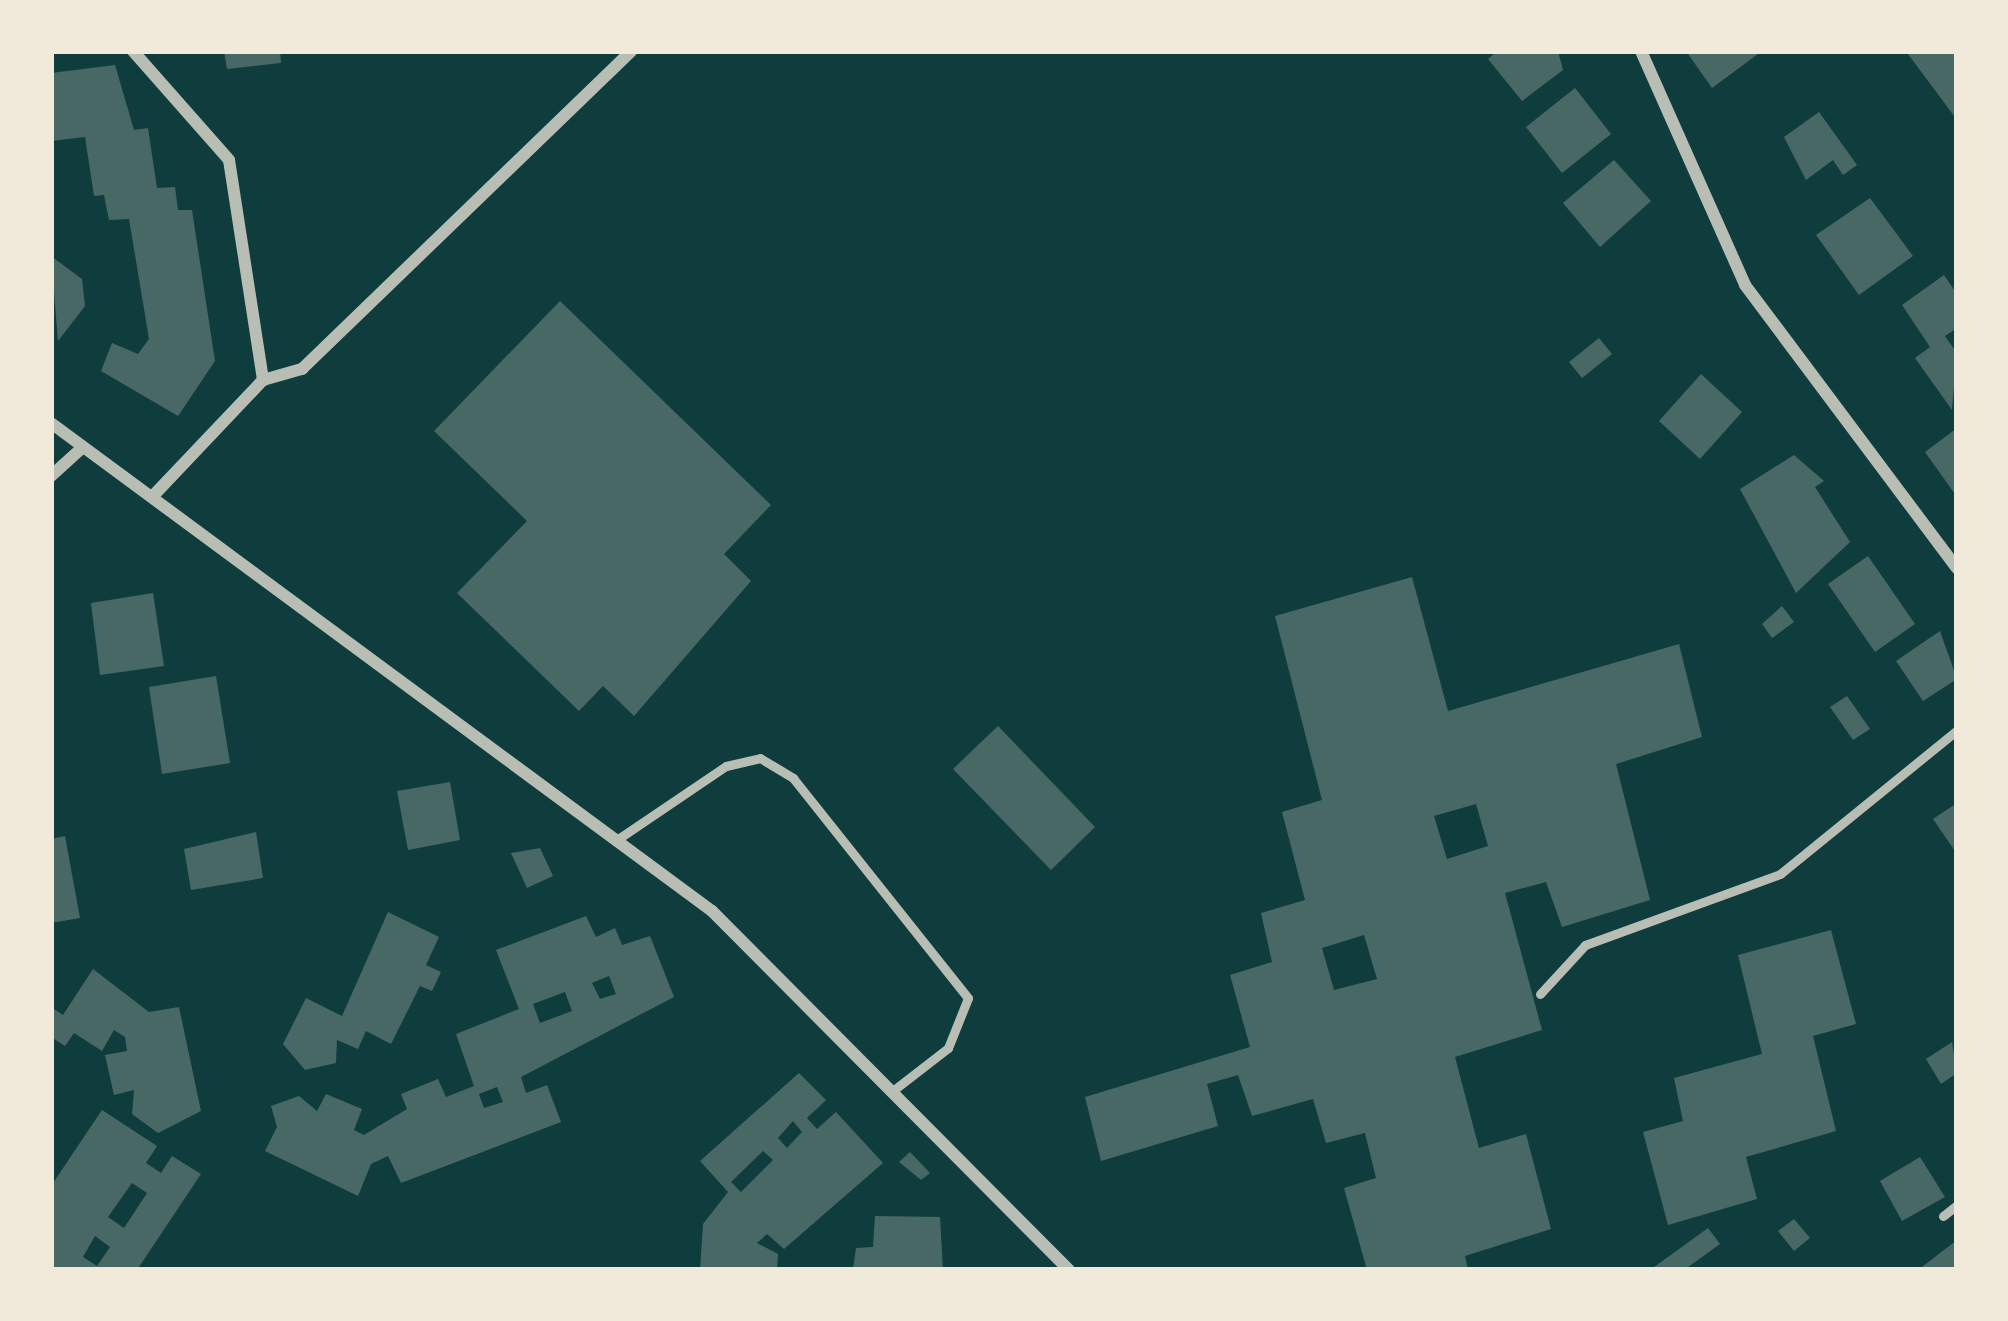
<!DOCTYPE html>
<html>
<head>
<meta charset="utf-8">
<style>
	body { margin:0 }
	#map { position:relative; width:2008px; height:1321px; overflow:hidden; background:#0f3d3e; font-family:Rubik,sans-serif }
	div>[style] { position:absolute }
	.building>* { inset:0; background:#486865 }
	.service>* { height:9px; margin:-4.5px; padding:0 4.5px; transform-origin:4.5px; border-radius:4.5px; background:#b8beb3 }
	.minor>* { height:12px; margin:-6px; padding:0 6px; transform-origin:6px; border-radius:6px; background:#b8beb3 }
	span { translate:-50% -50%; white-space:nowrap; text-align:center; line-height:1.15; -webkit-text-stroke:12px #f1e9da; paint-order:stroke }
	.frame { position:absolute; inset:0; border:54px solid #f1e9da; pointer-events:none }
</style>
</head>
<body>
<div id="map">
	<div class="building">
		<div style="clip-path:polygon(224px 51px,280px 51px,281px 63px,227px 69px)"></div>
		<div style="clip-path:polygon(1497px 51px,1558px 51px,1563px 70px,1522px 101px,1488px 59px)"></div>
		<div style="clip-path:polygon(1686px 51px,1762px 51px,1712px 88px)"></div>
		<div style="clip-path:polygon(1912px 51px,1957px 51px,1957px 120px,1908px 54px)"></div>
		<div style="clip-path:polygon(115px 65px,134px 130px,148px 128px,157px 188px,175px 187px,178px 210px,192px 210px,215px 361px,178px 416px,101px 371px,112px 343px,138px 354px,149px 339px,129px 219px,109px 220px,104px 195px,94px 196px,85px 137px,51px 141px,51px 73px)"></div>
		<div style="clip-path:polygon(1575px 88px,1611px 134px,1562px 173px,1526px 127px)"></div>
		<div style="clip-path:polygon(1819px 112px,1857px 165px,1843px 175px,1833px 160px,1806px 180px,1784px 137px)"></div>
		<div style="clip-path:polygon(1614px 160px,1651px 201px,1600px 247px,1563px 203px)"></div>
		<div style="clip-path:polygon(1870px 198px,1913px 256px,1859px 295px,1816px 235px)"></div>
		<div style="clip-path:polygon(51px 256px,82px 279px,85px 306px,58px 341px)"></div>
		<div style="clip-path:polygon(1944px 275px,1957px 294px,1957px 328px,1945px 336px,1957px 353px,1952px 410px,1915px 358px,1930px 347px,1902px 305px)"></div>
		<div style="clip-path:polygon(560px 301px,771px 505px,724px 554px,751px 581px,634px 716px,603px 686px,579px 711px,457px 593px,527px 521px,434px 431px)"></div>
		<div style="clip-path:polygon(1599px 338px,1612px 354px,1582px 378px,1569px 362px)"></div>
		<div style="clip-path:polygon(1701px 374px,1742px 412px,1700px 459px,1659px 421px)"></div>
		<div style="clip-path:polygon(1957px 428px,1957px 497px,1925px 452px)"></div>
		<div style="clip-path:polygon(1794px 455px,1824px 481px,1815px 487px,1850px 542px,1796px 593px,1740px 489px)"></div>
		<div style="clip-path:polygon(1868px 556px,1915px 624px,1875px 652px,1828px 584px)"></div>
		<div style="clip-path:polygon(evenodd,1412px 577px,1448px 711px,1679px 644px,1702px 737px,1616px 764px,1650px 900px,1562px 927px,1546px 882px,1505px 893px,1542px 1030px,1455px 1057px,1479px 1148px,1526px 1134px,1551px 1229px,1465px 1256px,1468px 1270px,1367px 1270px,1344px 1188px,1376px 1178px,1365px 1133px,1326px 1143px,1313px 1099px,1252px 1116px,1238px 1075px,1207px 1084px,1218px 1126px,1101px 1161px,1085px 1097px,1250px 1047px,1230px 975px,1272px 962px,1261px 913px,1305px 900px,1282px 812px,1322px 800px,1275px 616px,1412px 577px,1476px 804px,1488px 846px,1447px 859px,1434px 816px,1476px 804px,1412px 577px,1364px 935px,1377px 979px,1334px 990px,1322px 948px,1364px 935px)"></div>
		<div style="clip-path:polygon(153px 593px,164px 666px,100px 675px,91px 603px)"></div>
		<div style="clip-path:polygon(1782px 606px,1794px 622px,1772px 638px,1762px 624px)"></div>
		<div style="clip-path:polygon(1940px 631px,1957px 679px,1923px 701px,1896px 661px)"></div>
		<div style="clip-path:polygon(216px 676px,230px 763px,162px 774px,149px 687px)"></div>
		<div style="clip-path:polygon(1847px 696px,1870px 729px,1853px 740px,1830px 707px)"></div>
		<div style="clip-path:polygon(998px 726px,1095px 827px,1051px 870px,953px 769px)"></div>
		<div style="clip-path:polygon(450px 782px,460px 840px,408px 850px,397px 791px)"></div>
		<div style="clip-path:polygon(1957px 803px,1957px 854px,1933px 819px)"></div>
		<div style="clip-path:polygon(256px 832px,263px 878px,191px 890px,184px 849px)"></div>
		<div style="clip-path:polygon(65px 836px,80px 918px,51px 923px,51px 839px)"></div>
		<div style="clip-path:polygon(540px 848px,553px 876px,527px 888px,511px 853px)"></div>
		<div style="clip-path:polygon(388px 912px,439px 937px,426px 965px,441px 972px,432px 991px,420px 986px,391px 1044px,366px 1031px,358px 1049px,337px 1040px,336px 1063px,305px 1070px,283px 1044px,306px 998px,342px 1016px)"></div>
		<div style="clip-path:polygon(evenodd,586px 916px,596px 937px,615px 928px,622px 945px,650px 936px,674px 997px,521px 1077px,526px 1093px,547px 1085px,561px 1122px,401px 1183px,388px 1156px,371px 1164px,358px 1196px,265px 1151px,277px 1127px,271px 1106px,299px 1096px,317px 1111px,326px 1094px,362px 1109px,354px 1130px,364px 1135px,407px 1109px,401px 1094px,438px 1079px,446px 1097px,474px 1086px,456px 1034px,519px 1009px,496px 950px,586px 916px,609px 976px,616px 994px,600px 999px,592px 983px,609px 976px,586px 916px,565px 992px,572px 1011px,540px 1023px,533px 1004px,565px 992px,586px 916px,497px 1087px,503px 1102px,484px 1108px,479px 1094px,497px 1087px)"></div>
		<div style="clip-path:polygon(1831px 930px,1856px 1024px,1813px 1036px,1836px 1131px,1746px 1157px,1757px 1199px,1668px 1225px,1643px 1132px,1683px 1121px,1674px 1078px,1762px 1054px,1738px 955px)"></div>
		<div style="clip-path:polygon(93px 969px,149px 1012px,179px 1007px,201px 1111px,158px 1133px,132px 1114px,134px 1090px,114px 1095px,105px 1055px,127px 1051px,125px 1037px,114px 1030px,102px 1051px,74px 1033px,65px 1046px,51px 1037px,51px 1007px,63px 1015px)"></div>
		<div style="clip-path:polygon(1952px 1042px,1957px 1073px,1941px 1084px,1926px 1059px)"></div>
		<div style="clip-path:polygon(evenodd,799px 1073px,826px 1100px,807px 1118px,817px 1129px,836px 1112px,883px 1163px,784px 1249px,767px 1234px,757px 1243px,778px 1254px,777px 1270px,700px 1270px,703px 1224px,728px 1192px,700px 1161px,799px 1073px,793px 1121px,802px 1132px,787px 1148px,778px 1138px,793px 1121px,799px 1073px,763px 1151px,773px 1160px,741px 1192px,731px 1182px,763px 1151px)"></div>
		<div style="clip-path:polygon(evenodd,102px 1110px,157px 1146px,146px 1163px,161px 1173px,172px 1156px,201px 1174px,137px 1270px,51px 1270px,51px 1186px,102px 1110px,132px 1183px,147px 1193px,124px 1228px,108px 1217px,132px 1183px,102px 1110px,95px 1236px,110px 1247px,97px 1266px,83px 1257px,95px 1236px)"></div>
		<div style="clip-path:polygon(910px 1152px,930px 1173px,921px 1180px,899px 1162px)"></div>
		<div style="clip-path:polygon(1920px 1157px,1945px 1197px,1902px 1221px,1880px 1181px)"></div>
		<div style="clip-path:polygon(875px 1216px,940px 1217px,943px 1270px,853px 1269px,856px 1248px,873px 1247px)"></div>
		<div style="clip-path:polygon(1794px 1219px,1810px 1238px,1794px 1251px,1778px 1231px)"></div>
		<div style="clip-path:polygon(1708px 1228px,1720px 1244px,1684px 1270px,1650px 1270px)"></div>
		<div style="clip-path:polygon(1957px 1240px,1957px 1270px,1918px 1270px)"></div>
	</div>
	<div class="service">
		<div style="left:618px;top:839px;width:130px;rotate:-34.1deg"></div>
		<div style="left:726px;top:766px;width:35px;rotate:-13deg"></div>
		<div style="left:760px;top:758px;width:39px;rotate:31deg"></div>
		<div style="left:793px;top:778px;width:281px;rotate:51.5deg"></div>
		<div style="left:968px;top:998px;width:54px;rotate:111.8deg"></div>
		<div style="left:948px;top:1048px;width:67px;rotate:142.3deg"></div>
		<div style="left:1540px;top:994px;width:67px;rotate:-47.4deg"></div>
		<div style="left:1585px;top:945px;width:208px;rotate:-20deg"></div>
		<div style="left:1780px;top:874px;width:228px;rotate:-39.1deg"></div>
		<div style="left:1943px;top:1216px;width:18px;rotate:-38deg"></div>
	</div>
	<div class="minor">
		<div style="left:133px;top:51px;width:145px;rotate:48.6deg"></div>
		<div style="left:229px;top:160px;width:223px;rotate:81.2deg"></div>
		<div style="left:1641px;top:51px;width:256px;rotate:66deg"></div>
		<div style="left:1745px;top:285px;width:354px;rotate:53.2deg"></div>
		<div style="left:51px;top:423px;width:822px;rotate:36.44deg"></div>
		<div style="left:712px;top:911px;width:506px;rotate:45.16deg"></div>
		<div style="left:51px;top:476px;width:43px;rotate:-42.2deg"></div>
		<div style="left:152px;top:497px;width:161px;rotate:-46.5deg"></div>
		<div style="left:263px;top:380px;width:41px;rotate:-15.8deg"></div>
		<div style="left:302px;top:369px;width:458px;rotate:-44deg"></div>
	</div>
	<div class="frame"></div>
</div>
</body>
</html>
